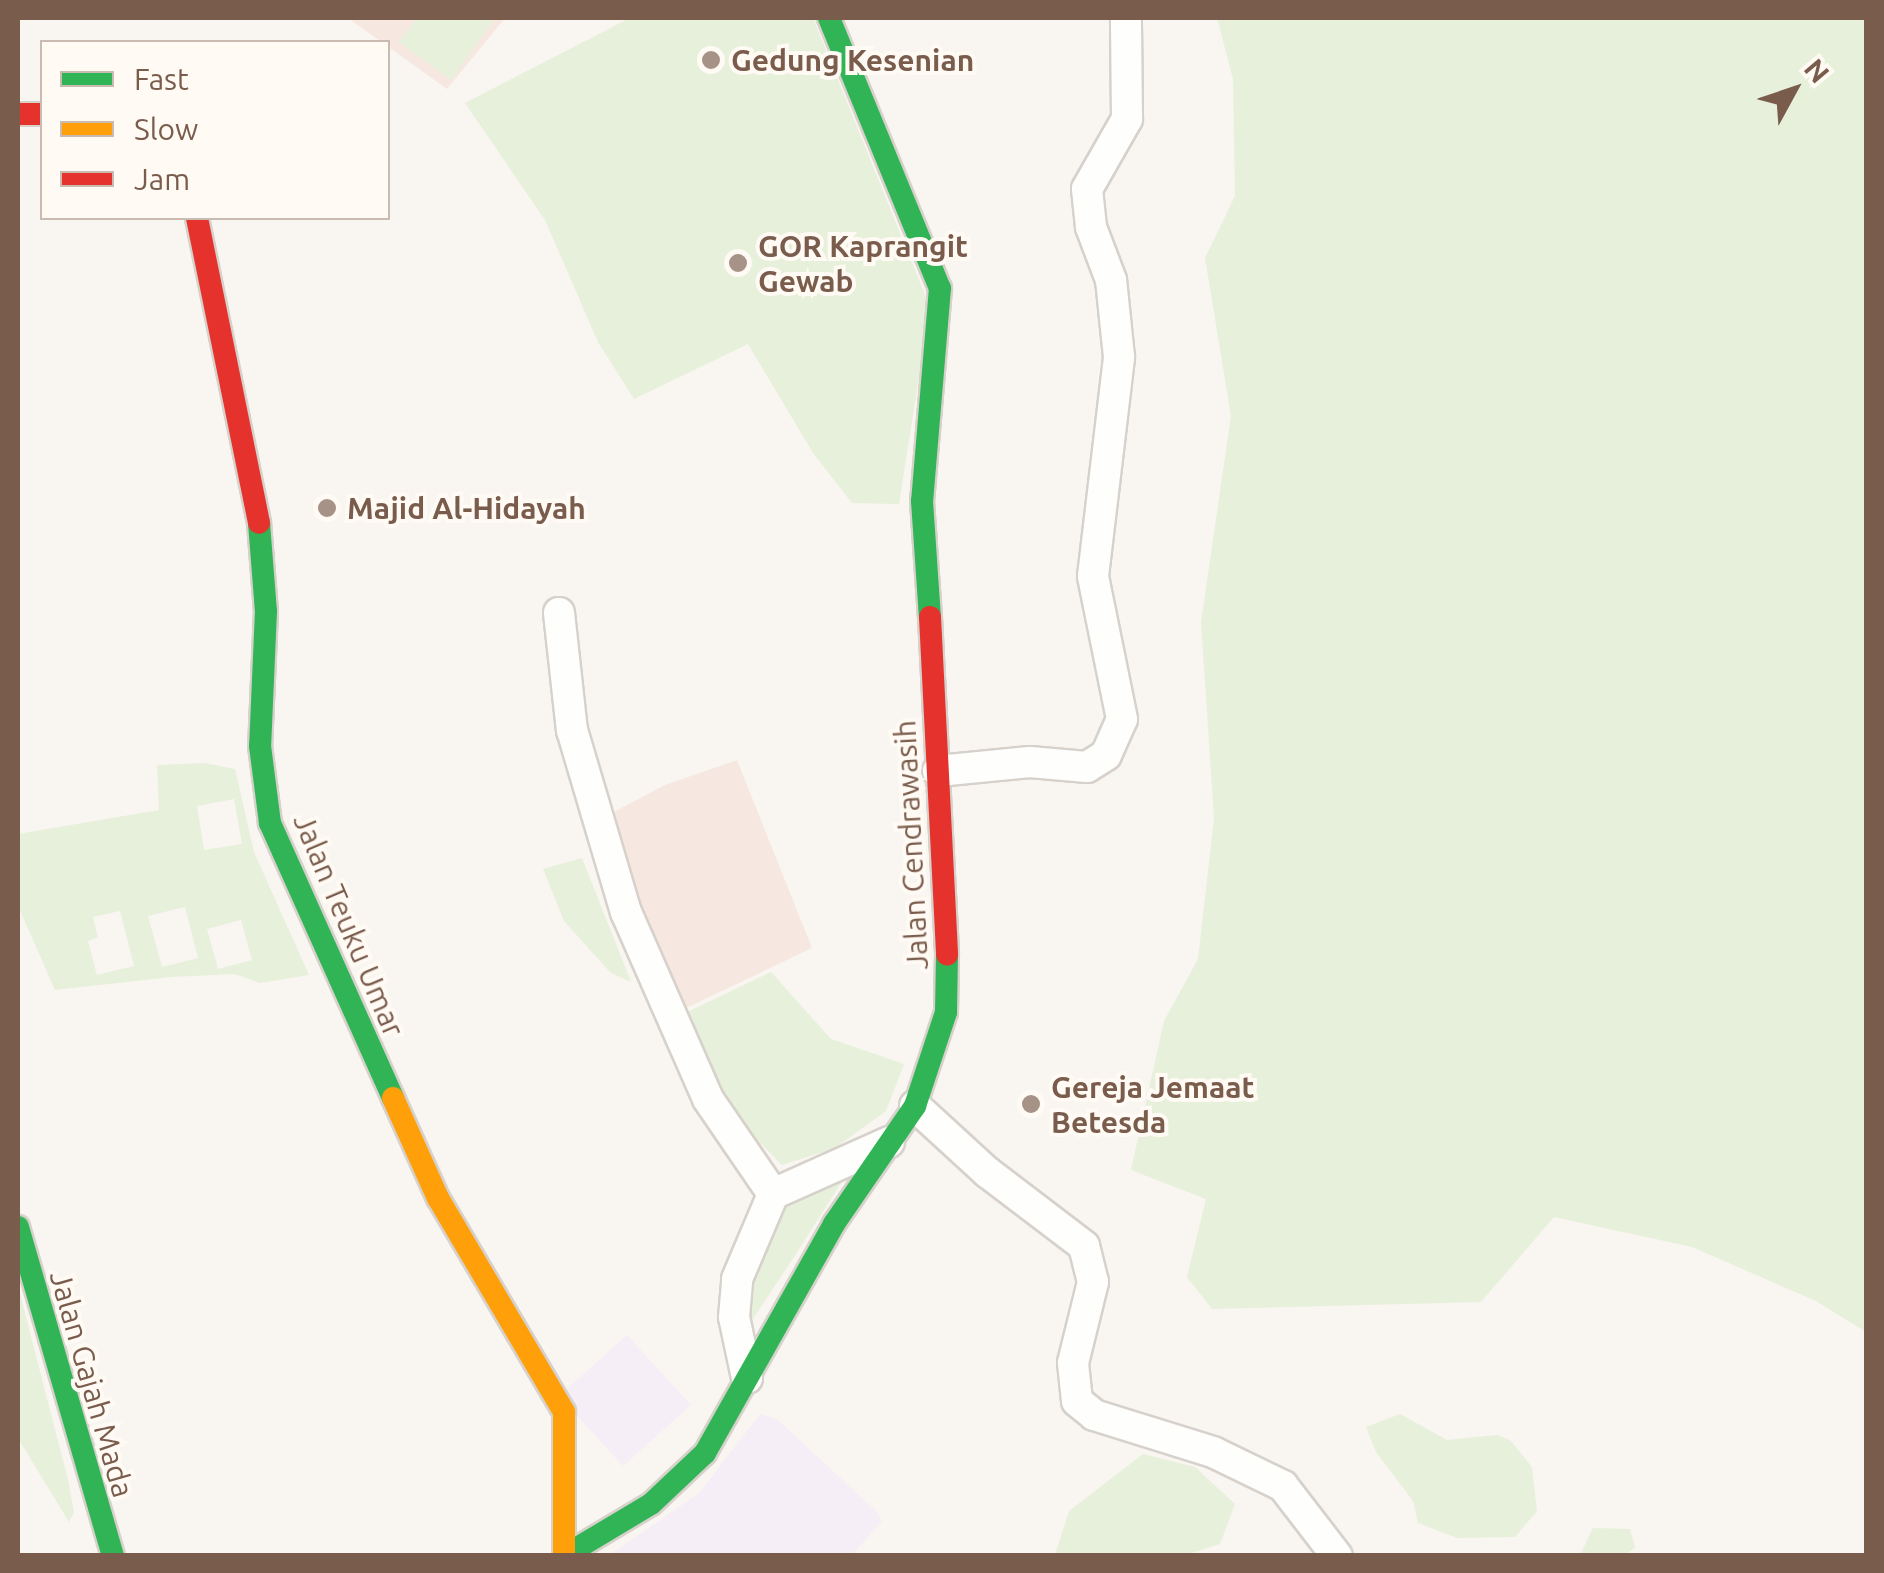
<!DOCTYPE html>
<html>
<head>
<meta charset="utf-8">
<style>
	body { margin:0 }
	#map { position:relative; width:1884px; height:1573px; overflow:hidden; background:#f9f5f0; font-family:Ubuntu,sans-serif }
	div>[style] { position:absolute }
	.commercial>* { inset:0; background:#f6e8e1 }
	.education>* { inset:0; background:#f6eef6 }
	.green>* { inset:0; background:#e7f0db }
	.roads { filter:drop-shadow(2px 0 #d7d1cb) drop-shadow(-2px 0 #d7d1cb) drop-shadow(0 2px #d7d1cb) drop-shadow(0 -2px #d7d1cb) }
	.street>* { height:30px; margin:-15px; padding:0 15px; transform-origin:15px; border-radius:15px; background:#fefefd }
	.fast>* { height:22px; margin:-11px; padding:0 11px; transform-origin:11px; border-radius:11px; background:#30b455 }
	.slow>* { height:22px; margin:-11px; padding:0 11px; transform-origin:11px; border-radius:11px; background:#ff9f0a }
	.jam>* { height:22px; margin:-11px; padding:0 11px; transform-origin:11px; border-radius:11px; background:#e5322d }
	.dots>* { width:28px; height:28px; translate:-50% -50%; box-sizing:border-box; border:5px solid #fffaf3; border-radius:50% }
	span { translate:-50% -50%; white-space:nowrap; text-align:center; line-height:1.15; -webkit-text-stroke:8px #fffaf3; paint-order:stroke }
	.poi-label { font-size:30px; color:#7a5c4d; font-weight:700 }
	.left { translate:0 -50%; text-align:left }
	.street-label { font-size:30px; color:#7a5c4d }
	.frame { position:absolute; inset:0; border:20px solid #7a5c4d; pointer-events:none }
	.legend { position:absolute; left:40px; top:40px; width:350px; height:180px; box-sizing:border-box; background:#fffaf3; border:2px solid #cabbb1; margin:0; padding:12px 18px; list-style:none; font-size:30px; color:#7a5c4d }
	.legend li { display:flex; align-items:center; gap:20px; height:50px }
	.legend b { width:50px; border:2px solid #cabbb1 }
	.north { position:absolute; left:1744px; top:40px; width:100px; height:100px; -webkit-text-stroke:8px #fffaf3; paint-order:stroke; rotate:50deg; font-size:28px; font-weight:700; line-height:40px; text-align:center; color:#7a5c4d }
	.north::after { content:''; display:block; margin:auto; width:35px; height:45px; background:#7a5c4d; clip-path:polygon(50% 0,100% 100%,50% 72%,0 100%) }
</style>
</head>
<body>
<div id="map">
	<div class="commercial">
		<div style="clip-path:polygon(348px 18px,505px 18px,447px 89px)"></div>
		<div style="clip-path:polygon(737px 760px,812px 948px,682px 1010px,606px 816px,665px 785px)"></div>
	</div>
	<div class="education">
		<div style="clip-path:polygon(627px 1335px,691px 1405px,623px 1466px,559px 1396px)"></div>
		<div style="clip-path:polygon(760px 1414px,777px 1419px,877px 1512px,882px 1521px,852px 1555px,608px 1556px,699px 1493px)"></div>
	</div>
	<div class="green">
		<div style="clip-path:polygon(417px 18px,495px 18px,451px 80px,399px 42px)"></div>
		<div style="clip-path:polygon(630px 18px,813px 18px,930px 307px,899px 504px,852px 503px,813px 453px,748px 344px,634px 399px,598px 342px,545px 220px,465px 103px)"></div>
		<div style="clip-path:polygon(1217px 18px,1866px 18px,1866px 1332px,1816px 1301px,1692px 1247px,1554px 1217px,1481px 1302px,1212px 1309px,1187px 1277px,1206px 1199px,1131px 1170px,1164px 1021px,1198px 959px,1214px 818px,1201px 622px,1231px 416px,1205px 258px,1235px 196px,1233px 79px)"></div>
		<div style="clip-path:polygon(evenodd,205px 763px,235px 769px,254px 852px,309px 975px,260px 983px,234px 974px,172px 977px,55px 990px,18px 906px,18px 834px,159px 810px,157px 765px,205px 763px,234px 799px,242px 844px,204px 850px,197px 806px,234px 799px,205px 763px,185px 907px,198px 958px,162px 967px,148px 916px,185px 907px,205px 763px,120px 911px,134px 966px,97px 975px,88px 941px,98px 937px,93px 917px,120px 911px,205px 763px,241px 920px,252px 960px,218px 969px,207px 929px,241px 920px)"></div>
		<div style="clip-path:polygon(582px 858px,631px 982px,611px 973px,564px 921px,543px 869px)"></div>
		<div style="clip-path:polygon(771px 972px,831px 1039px,904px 1064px,886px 1111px,835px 1148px,782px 1165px,736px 1118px,693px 1049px,683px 1014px)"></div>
		<div style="clip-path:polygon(845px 1177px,794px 1257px,747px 1328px,747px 1288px,770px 1214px,797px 1194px)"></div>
		<div style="clip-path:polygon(18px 1286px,68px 1480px,74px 1512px,69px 1522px,18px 1438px)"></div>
		<div style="clip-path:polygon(1400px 1414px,1447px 1440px,1497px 1435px,1510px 1440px,1532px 1467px,1537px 1511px,1515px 1537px,1457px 1538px,1418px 1523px,1413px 1501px,1376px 1452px,1366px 1427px)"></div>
		<div style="clip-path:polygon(1143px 1454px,1195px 1467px,1235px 1504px,1220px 1544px,1185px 1555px,1055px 1555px,1069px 1511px)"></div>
		<div style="clip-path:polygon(1593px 1528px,1630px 1529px,1635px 1547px,1626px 1555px,1580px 1555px)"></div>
	</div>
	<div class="roads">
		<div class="street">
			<div style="left:559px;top:613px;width:118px;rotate:83.7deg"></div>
			<div style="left:572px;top:730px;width:190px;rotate:73.5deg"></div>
			<div style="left:626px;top:912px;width:204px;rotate:66.3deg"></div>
			<div style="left:708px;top:1099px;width:115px;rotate:55.6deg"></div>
			<div style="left:938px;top:771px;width:92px;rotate:-5.6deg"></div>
			<div style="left:1030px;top:762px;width:57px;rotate:5deg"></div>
			<div style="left:1087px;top:767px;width:22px;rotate:-32deg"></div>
			<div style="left:1106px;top:755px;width:39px;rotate:-66deg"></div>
			<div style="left:1122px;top:719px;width:146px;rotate:-101.5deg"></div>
			<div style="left:1093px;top:576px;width:221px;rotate:-83.2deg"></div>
			<div style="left:1119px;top:357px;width:77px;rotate:-95.9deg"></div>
			<div style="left:1111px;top:280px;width:57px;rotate:-110.7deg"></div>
			<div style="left:1091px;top:227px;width:38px;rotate:-96deg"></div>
			<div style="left:1087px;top:189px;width:81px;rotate:-60.3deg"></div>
			<div style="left:1127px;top:119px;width:101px;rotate:-90.6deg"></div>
			<div style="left:915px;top:1106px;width:98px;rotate:42.5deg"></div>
			<div style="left:987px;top:1172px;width:122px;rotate:37.3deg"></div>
			<div style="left:1084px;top:1246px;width:37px;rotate:76deg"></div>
			<div style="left:1093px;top:1282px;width:83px;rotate:103.9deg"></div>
			<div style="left:1073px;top:1363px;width:38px;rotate:84deg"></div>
			<div style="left:1077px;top:1401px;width:22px;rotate:39deg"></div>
			<div style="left:1094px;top:1415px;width:125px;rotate:17.3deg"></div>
			<div style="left:1213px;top:1452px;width:78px;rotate:25.9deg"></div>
			<div style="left:1283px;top:1486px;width:88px;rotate:52.4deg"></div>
			<div style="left:747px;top:1378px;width:62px;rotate:-102deg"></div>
			<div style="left:734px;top:1317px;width:38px;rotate:-85deg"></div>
			<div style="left:737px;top:1279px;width:92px;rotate:-67deg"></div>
			<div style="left:773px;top:1194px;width:127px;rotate:-24.1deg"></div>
		</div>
		<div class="fast">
			<div style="left:829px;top:18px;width:292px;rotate:67.7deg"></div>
			<div style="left:940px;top:288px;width:214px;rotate:94.8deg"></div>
			<div style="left:922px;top:501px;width:116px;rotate:86.1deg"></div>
			<div style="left:259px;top:523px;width:88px;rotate:85.5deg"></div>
			<div style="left:266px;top:611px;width:135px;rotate:92.5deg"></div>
			<div style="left:260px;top:746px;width:78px;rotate:82.6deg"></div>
			<div style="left:270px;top:823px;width:301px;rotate:65.9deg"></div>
			<div style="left:18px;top:1227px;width:342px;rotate:73.9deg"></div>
			<div style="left:564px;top:1556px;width:101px;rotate:-30.9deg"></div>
			<div style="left:651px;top:1504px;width:74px;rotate:-43.4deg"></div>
			<div style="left:705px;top:1453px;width:263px;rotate:-60.6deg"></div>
			<div style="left:834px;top:1224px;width:143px;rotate:-55.5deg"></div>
			<div style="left:915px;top:1106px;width:99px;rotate:-71.7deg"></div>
			<div style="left:946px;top:1012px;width:57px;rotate:-89deg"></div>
		</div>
		<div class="slow">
			<div style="left:393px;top:1098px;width:110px;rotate:65.8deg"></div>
			<div style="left:438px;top:1198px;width:248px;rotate:59.5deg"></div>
			<div style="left:564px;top:1412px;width:143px;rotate:90deg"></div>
		</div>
		<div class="jam">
			<div style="left:18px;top:114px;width:24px"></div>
			<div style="left:197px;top:218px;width:311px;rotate:78.5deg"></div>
			<div style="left:930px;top:617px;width:338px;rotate:87.1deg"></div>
		</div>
	</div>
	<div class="dots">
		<div style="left:711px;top:60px;background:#a69286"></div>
		<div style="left:738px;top:263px;background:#a69286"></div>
		<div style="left:327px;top:508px;background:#a69286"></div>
		<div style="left:1031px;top:1104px;background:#a69286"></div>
	</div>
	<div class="poi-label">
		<span class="left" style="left:731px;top:60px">Gedung Kesenian</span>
		<span class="left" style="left:758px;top:263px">GOR Kaprangit<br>Gewab</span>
		<span class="left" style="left:347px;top:508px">Majid Al-Hidayah</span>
		<span class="left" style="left:1051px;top:1104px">Gereja Jemaat<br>Betesda</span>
	</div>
	<div class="street-label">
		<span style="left:911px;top:845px;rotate:-93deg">Jalan Cendrawasih</span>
		<span style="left:349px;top:925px;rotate:67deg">Jalan Teuku Umar</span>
		<span style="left:92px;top:1384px;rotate:74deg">Jalan Gajah Mada</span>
	</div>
	<div class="frame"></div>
	<ul class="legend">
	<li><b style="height:12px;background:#30b455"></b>Fast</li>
	<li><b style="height:12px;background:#ff9f0a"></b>Slow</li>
	<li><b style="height:12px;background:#e5322d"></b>Jam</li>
	</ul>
	<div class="north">N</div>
</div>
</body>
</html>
